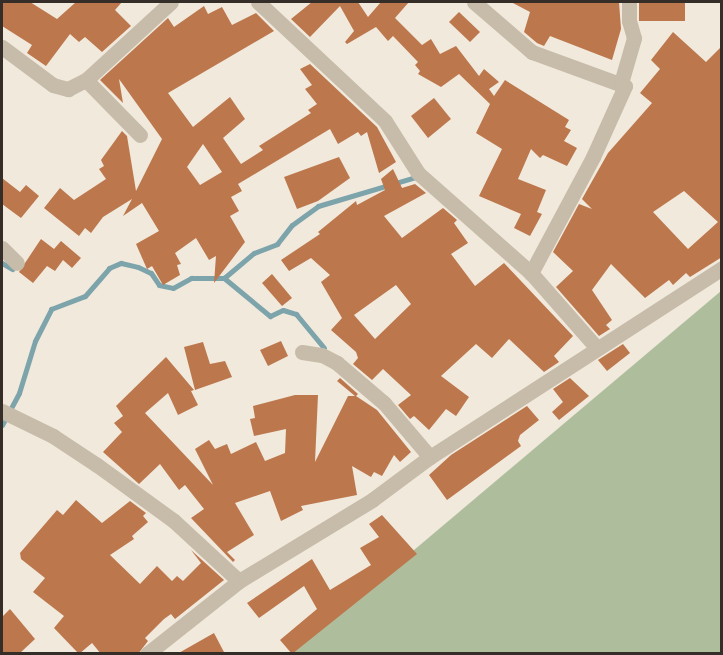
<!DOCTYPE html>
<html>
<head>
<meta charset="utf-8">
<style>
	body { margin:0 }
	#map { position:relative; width:723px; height:655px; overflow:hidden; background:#f0e9dc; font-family:"Exo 2",sans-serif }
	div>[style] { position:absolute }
	.green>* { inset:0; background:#aebe9d }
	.stream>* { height:5px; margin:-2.5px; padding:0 2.5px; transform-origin:2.5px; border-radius:2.5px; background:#7da3ab }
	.building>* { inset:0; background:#bd774d }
	.minor>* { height:15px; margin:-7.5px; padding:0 7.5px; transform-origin:7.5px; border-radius:7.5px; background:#c7bba9 }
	span { translate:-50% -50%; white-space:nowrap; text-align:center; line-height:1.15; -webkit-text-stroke:4.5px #f8f3e8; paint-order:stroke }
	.frame { position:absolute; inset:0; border:3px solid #352e28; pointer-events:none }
</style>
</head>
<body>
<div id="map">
	<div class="green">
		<div style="clip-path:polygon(721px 291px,721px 653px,292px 653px)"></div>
	</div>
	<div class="stream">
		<div style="left:2px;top:263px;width:12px;rotate:31deg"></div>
		<div style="left:224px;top:278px;width:60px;rotate:39.6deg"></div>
		<div style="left:270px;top:316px;width:14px;rotate:-25deg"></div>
		<div style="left:283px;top:310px;width:14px;rotate:17deg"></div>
		<div style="left:296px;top:314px;width:44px;rotate:50.5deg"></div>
		<div style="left:2px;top:425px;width:36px;rotate:-62deg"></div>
		<div style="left:19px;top:393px;width:54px;rotate:-72.9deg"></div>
		<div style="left:35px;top:341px;width:36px;rotate:-63deg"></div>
		<div style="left:51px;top:309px;width:36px;rotate:-21deg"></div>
		<div style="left:85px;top:296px;width:37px;rotate:-49deg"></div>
		<div style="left:109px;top:268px;width:13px;rotate:-23deg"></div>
		<div style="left:121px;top:263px;width:17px;rotate:13deg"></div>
		<div style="left:138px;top:267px;width:14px;rotate:25deg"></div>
		<div style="left:151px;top:273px;width:14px;rotate:56deg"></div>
		<div style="left:159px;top:285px;width:14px;rotate:12deg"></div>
		<div style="left:173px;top:288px;width:21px;rotate:-29deg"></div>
		<div style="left:191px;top:278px;width:33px"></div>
		<div style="left:224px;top:278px;width:39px;rotate:-40deg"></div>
		<div style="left:254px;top:253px;width:25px;rotate:-21deg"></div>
		<div style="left:277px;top:244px;width:24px;rotate:-52deg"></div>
		<div style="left:292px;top:225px;width:32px;rotate:-36deg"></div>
		<div style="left:318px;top:206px;width:105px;rotate:-16.5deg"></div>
	</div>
	<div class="building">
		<div style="clip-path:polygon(2px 2px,30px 2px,57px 19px,76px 2px,122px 2px,115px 10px,131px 26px,102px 52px,85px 37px,79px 42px,70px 34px,46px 66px,27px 53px,32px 45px,2px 26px)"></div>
		<div style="clip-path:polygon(312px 2px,358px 2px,368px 17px,381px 2px,409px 2px,395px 18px,422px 45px,431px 39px,440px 54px,456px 46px,479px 76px,484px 69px,499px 82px,489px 89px,494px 96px,505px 80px,569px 120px,565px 127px,571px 130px,564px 141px,577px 148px,567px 166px,543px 155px,540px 158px,531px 149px,518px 179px,546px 190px,537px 212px,542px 214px,530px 236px,514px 228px,521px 214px,479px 196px,502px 149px,476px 133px,490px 104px,459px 74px,441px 87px,418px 74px,420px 71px,415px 65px,418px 62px,393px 36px,388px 41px,376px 27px,347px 44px,345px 42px,354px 31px,340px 6px,310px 37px,291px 19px)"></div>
		<div style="clip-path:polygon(511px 2px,619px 2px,621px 29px,612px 60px,550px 36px,544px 46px,537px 43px,524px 32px,530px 12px)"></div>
		<div style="clip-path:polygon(639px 2px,685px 2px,685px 21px,639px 21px)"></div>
		<div style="clip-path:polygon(evenodd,204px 6px,208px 14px,222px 7px,232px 25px,256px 13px,274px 31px,168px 93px,193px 127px,230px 97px,245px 119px,223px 138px,241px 164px,263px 150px,259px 146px,311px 113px,308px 110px,317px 104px,305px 89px,312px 85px,300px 69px,310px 64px,377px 127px,396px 162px,379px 173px,367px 132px,361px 136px,358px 132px,338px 144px,330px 129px,238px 184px,242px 191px,231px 197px,239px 211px,230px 216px,245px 242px,214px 283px,216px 256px,209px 260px,196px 238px,175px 253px,181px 264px,177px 265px,180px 275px,163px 285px,152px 266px,147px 269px,136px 244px,159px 231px,142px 203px,123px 216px,132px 199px,103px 217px,91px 233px,85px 228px,79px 236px,44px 208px,60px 188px,74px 200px,106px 179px,99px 169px,104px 166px,101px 160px,122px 131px,127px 136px,136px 191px,162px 139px,119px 79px,123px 103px,100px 80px,168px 18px,174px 27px,204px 6px,203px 144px,222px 172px,200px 185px,187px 167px,203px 144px)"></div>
		<div style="clip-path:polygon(459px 12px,480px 32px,470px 42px,449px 22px)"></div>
		<div style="clip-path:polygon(evenodd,673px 32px,706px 62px,722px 46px,722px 257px,690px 277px,686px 273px,673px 285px,669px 280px,645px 298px,611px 264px,592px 290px,612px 320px,606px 325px,610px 329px,599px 336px,556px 287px,573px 271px,553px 252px,579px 204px,592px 209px,582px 199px,608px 153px,652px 103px,640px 93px,660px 69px,651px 60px,673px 32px,684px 191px,718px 222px,688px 249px,653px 212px,684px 191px)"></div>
		<div style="clip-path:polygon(434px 98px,451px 119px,428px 138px,411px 116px)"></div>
		<div style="clip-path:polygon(339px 157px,350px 178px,318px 201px,297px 209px,284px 177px)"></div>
		<div style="clip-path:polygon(evenodd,393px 169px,402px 188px,415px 184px,426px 193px,384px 216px,402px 238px,443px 208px,457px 220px,454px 223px,468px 243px,451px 254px,475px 286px,504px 263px,573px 336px,554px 356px,559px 362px,544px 372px,509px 339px,492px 358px,476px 344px,441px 376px,469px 397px,456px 416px,446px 409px,429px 430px,414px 416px,410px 419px,398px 405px,411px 395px,383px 369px,372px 380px,353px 364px,358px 358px,356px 352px,331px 330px,342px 318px,321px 282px,330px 275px,311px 258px,289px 271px,281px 260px,320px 234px,318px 232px,356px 201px,357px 205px,385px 190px,381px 179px,393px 169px,396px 285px,411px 304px,375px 339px,354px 315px,396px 285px)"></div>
		<div style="clip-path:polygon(2px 178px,20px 192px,26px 185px,39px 196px,21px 218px,2px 204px)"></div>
		<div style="clip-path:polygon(41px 239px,54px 249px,61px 241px,81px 258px,72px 268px,63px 260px,55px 271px,47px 266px,33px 283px,19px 272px)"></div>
		<div style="clip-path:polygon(272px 274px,292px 298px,282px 306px,262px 283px)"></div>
		<div style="clip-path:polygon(281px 341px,288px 356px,268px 366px,260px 350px)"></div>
		<div style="clip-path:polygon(203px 342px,210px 364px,225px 361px,232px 377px,195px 390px,184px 347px)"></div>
		<div style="clip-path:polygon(623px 344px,630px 353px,607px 371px,598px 360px)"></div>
		<div style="clip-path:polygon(166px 357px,194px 390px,191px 391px,198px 405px,178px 415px,168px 393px,145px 413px,213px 485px,195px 449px,209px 440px,215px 449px,227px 444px,231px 454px,256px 442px,265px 461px,285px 453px,286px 429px,254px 436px,250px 419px,255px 418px,253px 406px,295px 395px,318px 395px,315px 462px,348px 396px,355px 396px,337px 381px,340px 378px,358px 394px,356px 396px,377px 410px,411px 452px,400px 462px,394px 455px,382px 476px,374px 472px,371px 477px,352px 466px,357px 495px,301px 506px,303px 510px,281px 521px,270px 491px,235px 503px,254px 535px,227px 552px,235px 560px,233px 562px,191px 518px,204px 509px,185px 485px,179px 490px,160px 464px,139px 484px,103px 452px,122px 432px,114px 423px,123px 416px,116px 406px)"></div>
		<div style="clip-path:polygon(570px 378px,589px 396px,559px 420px,552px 412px,563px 402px,553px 389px)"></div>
		<div style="clip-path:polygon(527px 406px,539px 420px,520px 435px,518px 441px,521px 446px,447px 500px,429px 475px,451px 455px)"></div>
		<div style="clip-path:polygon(76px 500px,102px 523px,130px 501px,146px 513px,143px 516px,148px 522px,132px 536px,134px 539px,110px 555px,140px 584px,157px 566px,172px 581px,177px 576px,183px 581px,201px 563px,191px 550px,224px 580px,175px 619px,171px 614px,164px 619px,145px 638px,148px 641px,138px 654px,101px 654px,92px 643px,79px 654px,54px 628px,64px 616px,33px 592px,45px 578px,21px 559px,20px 553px,57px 510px,63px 515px)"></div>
		<div style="clip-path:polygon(382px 515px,417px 554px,292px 654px,280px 640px,317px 609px,304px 586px,259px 618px,247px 603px,312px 559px,330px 590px,371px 565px,360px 548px,379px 537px,369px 524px)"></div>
		<div style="clip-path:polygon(10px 609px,35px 639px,19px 654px,2px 654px,2px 617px)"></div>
		<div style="clip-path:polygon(214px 633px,225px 654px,177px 654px)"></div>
	</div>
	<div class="minor">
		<div style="left:258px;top:2px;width:174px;rotate:43.1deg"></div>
		<div style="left:385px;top:121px;width:62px;rotate:57.6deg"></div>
		<div style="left:418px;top:173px;width:151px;rotate:41.5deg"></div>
		<div style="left:531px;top:273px;width:100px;rotate:48.7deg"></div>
		<div style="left:474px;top:2px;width:77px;rotate:40.8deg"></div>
		<div style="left:532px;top:52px;width:99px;rotate:20.1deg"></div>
		<div style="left:625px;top:86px;width:78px;rotate:114.3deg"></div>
		<div style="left:593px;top:157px;width:132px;rotate:118.1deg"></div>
		<div style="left:2px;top:47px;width:64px;rotate:36.7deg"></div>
		<div style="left:53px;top:85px;width:16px;rotate:15deg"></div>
		<div style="left:68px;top:89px;width:20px;rotate:-27deg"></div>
		<div style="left:86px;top:80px;width:115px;rotate:-42.5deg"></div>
		<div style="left:86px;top:80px;width:77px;rotate:45.5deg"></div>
		<div style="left:621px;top:83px;width:47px;rotate:-73.9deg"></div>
		<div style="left:634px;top:38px;width:18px;rotate:-106deg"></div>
		<div style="left:629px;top:21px;width:19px;rotate:-90deg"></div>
		<div style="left:2px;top:248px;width:21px;rotate:45deg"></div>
		<div style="left:302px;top:352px;width:20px;rotate:9deg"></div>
		<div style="left:322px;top:355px;width:17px;rotate:28deg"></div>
		<div style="left:337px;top:363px;width:62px;rotate:40.4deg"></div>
		<div style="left:384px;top:403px;width:71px;rotate:49.6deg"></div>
		<div style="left:2px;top:411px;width:57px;rotate:26.1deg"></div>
		<div style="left:53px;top:436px;width:53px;rotate:33.4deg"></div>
		<div style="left:97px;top:465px;width:95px;rotate:36deg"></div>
		<div style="left:174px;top:521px;width:88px;rotate:42.7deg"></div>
		<div style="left:147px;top:654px;width:117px;rotate:-38.4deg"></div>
		<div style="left:239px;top:581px;width:156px;rotate:-31.3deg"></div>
		<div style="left:372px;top:500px;width:72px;rotate:-36.6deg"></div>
		<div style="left:430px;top:457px;width:348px;rotate:-32.9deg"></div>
	</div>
	<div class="frame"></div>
</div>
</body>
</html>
